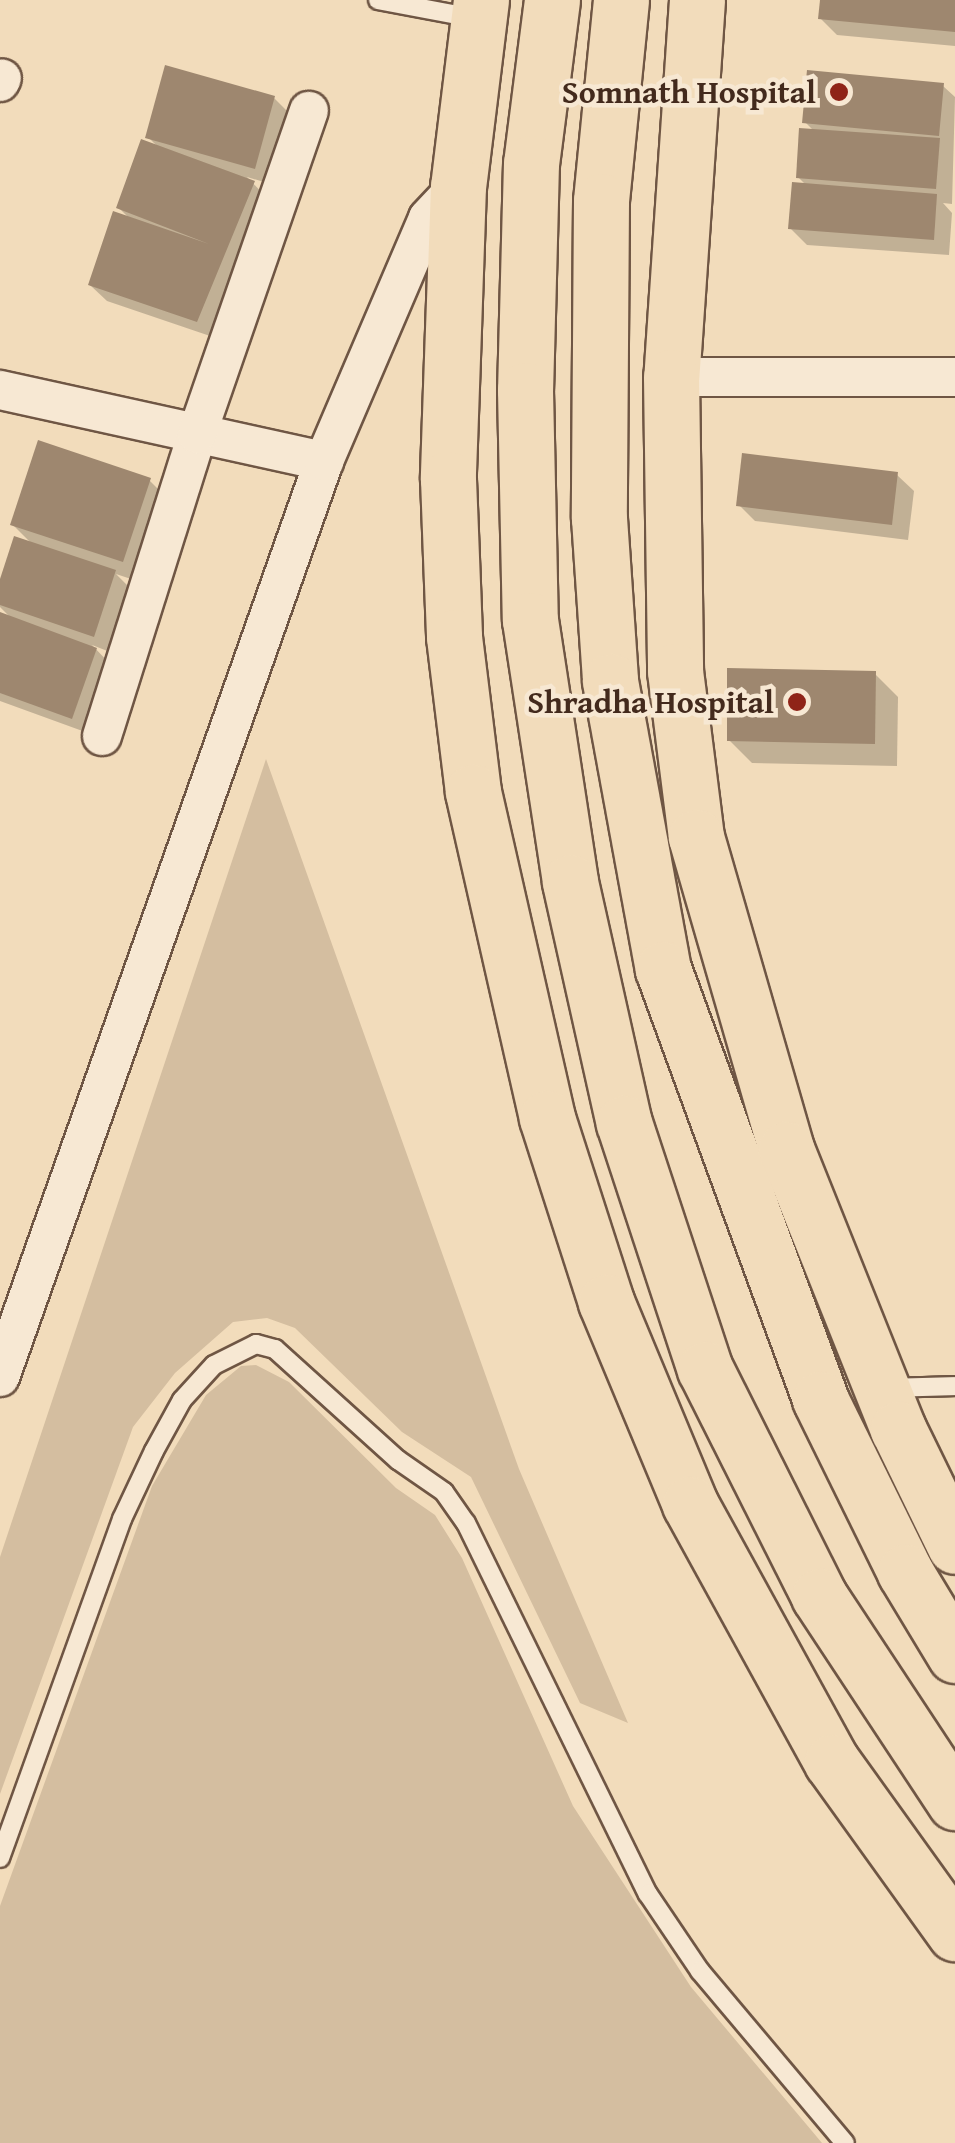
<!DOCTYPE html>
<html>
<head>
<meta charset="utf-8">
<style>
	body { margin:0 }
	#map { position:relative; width:955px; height:2143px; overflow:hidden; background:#f2dcbb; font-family:"Gentium Book Plus",serif }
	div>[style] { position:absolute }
	.green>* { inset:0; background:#d4bea0 }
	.shadow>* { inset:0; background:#0003 }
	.building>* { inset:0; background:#9e876f }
	.roads { filter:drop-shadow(2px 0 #6f5644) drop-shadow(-2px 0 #6f5644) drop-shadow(0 2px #6f5644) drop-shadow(0 -2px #6f5644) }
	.lane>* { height:18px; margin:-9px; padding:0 9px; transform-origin:9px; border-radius:9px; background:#f7e8d3 }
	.street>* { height:38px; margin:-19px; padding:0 19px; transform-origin:19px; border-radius:19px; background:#f7e8d3 }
	.primary>* { height:55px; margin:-27.5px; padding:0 27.5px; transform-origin:27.5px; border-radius:27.5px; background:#f2dcbb }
	.dots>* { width:28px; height:28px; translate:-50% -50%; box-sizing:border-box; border:5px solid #f7e8d3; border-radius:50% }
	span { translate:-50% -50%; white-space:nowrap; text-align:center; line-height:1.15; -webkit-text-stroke:9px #f7e8d3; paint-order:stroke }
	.poi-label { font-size:32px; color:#432a1d; font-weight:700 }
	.right { translate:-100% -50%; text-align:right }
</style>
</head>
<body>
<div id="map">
	<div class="green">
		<div style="clip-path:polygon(266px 759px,519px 1469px,628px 1723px,580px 1703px,471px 1477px,402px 1432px,295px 1328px,267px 1318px,233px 1322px,175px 1373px,133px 1427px,0 1794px,0 1557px)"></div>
		<div style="clip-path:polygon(256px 1365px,289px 1382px,396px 1488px,435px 1515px,462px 1558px,573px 1806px,691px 1987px,822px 2143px,0 2143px,0 1906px,152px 1486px,206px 1395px,241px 1366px)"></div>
	</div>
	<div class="shadow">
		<div style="clip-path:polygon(822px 0,955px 0,955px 46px,837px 35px,820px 18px)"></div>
		<div style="clip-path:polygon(943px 86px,955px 97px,952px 204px,943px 203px,952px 213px,949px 255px,807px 245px,791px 229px,807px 186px,798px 177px,814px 131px,805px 122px)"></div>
		<div style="clip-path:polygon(274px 98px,290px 114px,271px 184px,247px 177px,269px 200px,213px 337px,107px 301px,90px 285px,131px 220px,119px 208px,160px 149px,148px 137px)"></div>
		<div style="clip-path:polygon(897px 475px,914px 491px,908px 540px,755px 521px,739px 505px)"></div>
		<div style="clip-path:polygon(149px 480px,173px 504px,146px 584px,116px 574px,131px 589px,110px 652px,92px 645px,112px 666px,88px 733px,0 701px,0 615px,13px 620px,0 607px,0 587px,33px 545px,13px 525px)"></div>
		<div style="clip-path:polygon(875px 674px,898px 697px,897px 766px,752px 763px,729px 740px)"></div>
	</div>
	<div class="building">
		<div style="clip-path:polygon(820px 0,955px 0,955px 32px,818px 19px)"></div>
		<div style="clip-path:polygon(165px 65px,275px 96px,255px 169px,145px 138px)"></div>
		<div style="clip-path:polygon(807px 70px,944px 83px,939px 136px,802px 123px)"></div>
		<div style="clip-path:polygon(799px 128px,940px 138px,936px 189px,796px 178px)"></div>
		<div style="clip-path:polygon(141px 139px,255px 181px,197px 322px,88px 285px,113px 211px,209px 244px,116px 208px)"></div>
		<div style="clip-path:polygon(792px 182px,937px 194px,934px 240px,788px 229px)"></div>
		<div style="clip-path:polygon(38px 440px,151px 478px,123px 562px,10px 525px)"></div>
		<div style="clip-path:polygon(742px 453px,898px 472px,892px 525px,736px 506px)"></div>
		<div style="clip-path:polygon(14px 536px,116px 570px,94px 637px,0 605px,0 579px)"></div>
		<div style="clip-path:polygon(0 612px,97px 648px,72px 719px,0 693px)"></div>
		<div style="clip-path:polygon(727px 668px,876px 671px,875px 744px,727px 741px)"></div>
	</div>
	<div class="roads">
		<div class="lane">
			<div style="left:378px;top:0;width:97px;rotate:10.7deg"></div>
			<div style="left:887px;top:1388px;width:68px;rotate:-1.7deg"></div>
			<div style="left:0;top:1858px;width:360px;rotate:-70.2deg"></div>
			<div style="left:122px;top:1519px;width:75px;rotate:-64.8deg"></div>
			<div style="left:154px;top:1451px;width:58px;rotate:-61.2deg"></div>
			<div style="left:182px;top:1400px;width:47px;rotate:-47.6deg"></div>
			<div style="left:214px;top:1365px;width:47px;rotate:-26.6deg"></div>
			<div style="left:256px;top:1344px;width:20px;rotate:15deg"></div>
			<div style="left:275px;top:1349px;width:166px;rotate:42.1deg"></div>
			<div style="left:398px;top:1460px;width:56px;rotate:34.8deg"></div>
			<div style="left:444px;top:1492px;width:38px;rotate:55deg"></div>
			<div style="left:466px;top:1523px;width:413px;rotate:63.9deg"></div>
			<div style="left:648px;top:1894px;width:93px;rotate:56deg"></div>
			<div style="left:700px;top:1971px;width:225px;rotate:49.9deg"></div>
		</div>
		<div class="street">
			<div style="left:0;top:82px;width:4px;rotate:-63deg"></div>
			<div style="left:671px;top:377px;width:284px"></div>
			<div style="left:0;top:390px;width:332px;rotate:12.4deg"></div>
			<div style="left:102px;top:736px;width:317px;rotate:-72.5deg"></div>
			<div style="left:197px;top:434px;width:342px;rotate:-70.9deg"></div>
			<div style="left:0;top:1377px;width:972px;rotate:-70.52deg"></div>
			<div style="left:324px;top:461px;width:264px;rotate:-66.8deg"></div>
			<div style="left:428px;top:218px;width:44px;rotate:-46.8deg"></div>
		</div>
		<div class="primary">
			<div style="left:481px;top:0;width:187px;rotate:97deg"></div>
			<div style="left:458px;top:186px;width:293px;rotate:92deg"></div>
			<div style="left:448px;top:479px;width:158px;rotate:87.8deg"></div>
			<div style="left:454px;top:637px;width:156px;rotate:83deg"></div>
			<div style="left:473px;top:792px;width:334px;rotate:77.2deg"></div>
			<div style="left:547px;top:1118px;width:193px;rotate:72.2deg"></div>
			<div style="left:606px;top:1302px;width:219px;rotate:67.4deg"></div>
			<div style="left:690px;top:1504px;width:294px;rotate:61.2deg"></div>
			<div style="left:832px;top:1762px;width:211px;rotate:54.3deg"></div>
			<div style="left:552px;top:0;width:164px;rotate:97.3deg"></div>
			<div style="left:531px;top:163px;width:227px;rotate:91.5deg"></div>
			<div style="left:525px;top:390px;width:230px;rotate:88.8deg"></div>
			<div style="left:530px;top:620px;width:265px;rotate:81.3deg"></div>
			<div style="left:570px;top:882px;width:247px;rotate:77.4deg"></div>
			<div style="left:624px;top:1123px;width:259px;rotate:71.8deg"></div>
			<div style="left:705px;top:1369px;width:254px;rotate:63.3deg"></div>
			<div style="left:819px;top:1596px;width:247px;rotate:56.6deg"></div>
			<div style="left:621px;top:0;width:202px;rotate:95.7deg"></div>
			<div style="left:601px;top:201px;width:317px;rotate:90.4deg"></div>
			<div style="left:599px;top:518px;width:163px;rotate:86.1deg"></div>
			<div style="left:610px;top:681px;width:293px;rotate:79.6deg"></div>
			<div style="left:663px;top:969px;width:458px;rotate:69.9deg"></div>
			<div style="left:820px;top:1399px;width:193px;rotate:63.8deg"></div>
			<div style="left:905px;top:1572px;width:97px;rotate:58.9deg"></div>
			<div style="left:697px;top:0;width:378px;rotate:93.9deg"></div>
			<div style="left:671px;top:377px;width:294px;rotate:89.2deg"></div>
			<div style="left:675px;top:671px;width:167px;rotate:82.8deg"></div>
			<div style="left:696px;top:837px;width:325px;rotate:73.9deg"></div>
			<div style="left:786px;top:1149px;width:302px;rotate:68.2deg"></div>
			<div style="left:898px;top:1429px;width:130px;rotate:64deg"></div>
		</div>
	</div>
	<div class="dots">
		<div style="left:839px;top:92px;background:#8f2418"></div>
		<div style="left:797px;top:702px;background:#8f2418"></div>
	</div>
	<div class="poi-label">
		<span class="right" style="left:816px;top:92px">Somnath Hospital</span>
		<span class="right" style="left:774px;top:702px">Shradha Hospital</span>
	</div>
</div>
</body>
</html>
